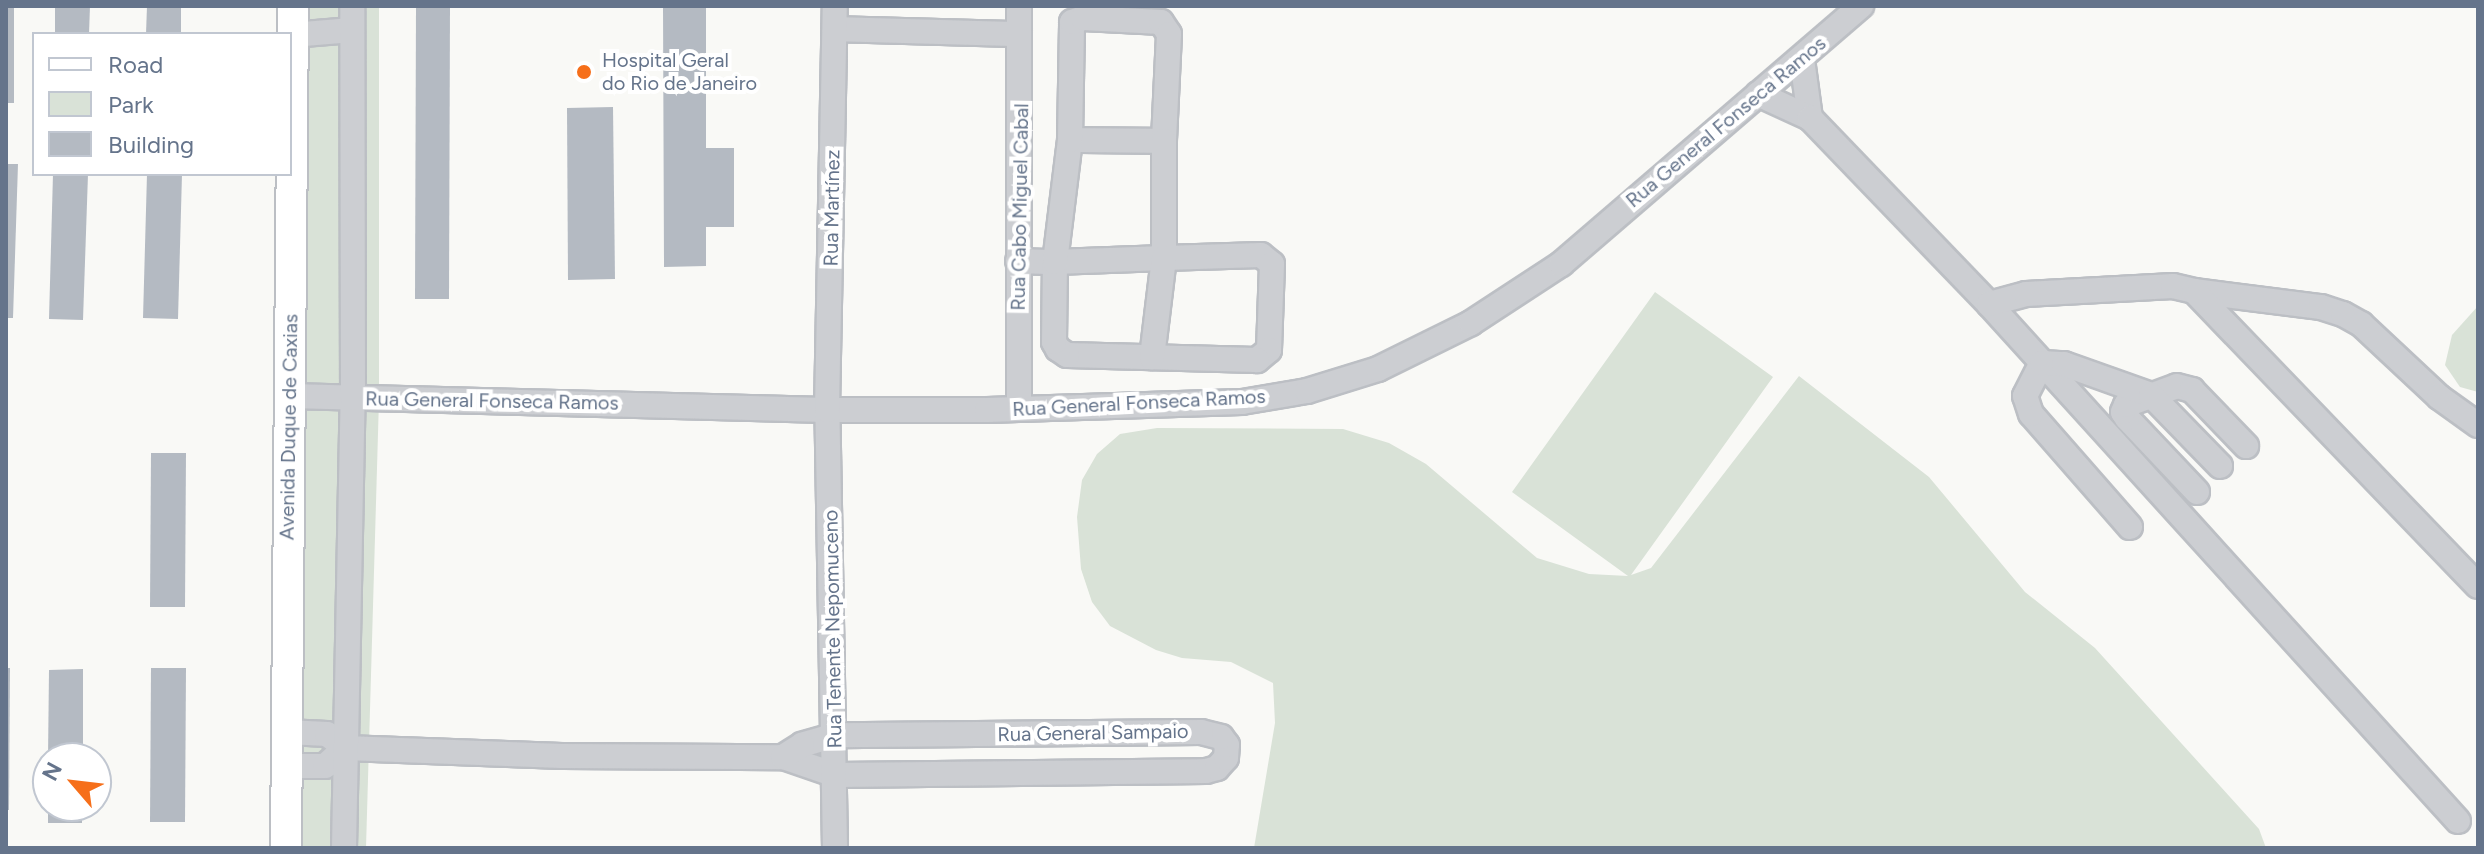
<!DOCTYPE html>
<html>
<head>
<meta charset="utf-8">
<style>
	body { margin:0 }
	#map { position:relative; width:2484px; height:854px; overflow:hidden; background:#f9f9f6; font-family:Figtree,sans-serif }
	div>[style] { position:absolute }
	.green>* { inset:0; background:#d9e2d7 }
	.building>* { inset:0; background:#b4bac2 }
	.roads { filter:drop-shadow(2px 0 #bcbfc4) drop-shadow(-2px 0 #bcbfc4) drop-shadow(0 2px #bcbfc4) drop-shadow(0 -2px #bcbfc4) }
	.minor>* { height:24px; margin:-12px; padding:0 12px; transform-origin:12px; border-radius:12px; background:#ccced2 }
	.major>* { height:30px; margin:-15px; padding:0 15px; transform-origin:15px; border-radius:15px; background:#fff }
	.dots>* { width:22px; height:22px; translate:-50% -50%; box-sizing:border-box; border:4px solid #fff; border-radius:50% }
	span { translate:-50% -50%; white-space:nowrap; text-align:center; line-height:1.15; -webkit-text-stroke:8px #fff; paint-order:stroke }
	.poi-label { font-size:20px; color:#65748b }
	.left { translate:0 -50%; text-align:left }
	.street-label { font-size:20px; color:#65748b }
	.frame { position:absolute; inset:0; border:8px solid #65748b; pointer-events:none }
	.legend { position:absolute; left:32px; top:32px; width:260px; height:144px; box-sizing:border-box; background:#fff; border:2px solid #c1c7d1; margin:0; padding:10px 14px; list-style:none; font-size:24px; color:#65748b }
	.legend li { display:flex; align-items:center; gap:16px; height:40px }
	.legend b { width:40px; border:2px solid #c1c7d1 }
	.north { position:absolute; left:32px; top:742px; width:80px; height:80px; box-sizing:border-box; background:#fff; border:2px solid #c1c7d1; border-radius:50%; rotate:298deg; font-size:22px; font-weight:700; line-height:32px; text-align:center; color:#65748b }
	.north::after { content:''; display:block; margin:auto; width:28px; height:36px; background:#f66f1a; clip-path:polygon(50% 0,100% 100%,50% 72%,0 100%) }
</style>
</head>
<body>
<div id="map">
	<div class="green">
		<div style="clip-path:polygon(287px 6px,379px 6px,379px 399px,366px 848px,281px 848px)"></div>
		<div style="clip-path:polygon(1655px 292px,1773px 377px,1631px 575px,1651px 568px,1799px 376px,1929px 477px,2025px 592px,2095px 648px,2259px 829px,2266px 848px,1254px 848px,1275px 723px,1273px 683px,1231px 662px,1182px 658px,1156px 650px,1110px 626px,1092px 602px,1081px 569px,1077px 517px,1082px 480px,1097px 454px,1120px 434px,1157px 428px,1343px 429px,1389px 443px,1426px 464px,1537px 558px,1589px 574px,1628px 576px,1512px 492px)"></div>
		<div style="clip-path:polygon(2478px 306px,2478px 392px,2460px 387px,2445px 365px,2452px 335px)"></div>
	</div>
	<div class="building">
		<div style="clip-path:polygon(6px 6px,14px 6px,14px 103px,6px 103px)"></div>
		<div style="clip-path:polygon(55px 6px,90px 6px,89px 34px,55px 34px)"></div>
		<div style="clip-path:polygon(147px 6px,181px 6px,181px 34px,146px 34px)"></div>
		<div style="clip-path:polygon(416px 6px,450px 6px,449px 299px,415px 299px)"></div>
		<div style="clip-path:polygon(663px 6px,706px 6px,706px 148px,734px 148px,734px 227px,706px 227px,706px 266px,664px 267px)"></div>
		<div style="clip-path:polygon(613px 107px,615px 279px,568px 280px,567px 108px)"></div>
		<div style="clip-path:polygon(6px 164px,18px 164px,13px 318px,6px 318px)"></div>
		<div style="clip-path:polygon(53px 174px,88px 174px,83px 320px,49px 319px)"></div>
		<div style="clip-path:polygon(147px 174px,182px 174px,178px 319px,143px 318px)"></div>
		<div style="clip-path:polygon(151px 453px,186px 453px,185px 607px,150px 607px)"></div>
		<div style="clip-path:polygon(6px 668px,10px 668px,9px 810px,6px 810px)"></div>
		<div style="clip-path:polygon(151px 668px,186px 668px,185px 822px,150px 822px)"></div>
		<div style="clip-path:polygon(83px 669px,83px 758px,48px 758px,49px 670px)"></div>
		<div style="clip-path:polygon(48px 806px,82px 806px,82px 823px,48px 823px)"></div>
	</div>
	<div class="roads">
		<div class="minor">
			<div style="left:835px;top:29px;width:184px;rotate:1.6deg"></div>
			<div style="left:292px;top:35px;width:60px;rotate:-4.8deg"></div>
			<div style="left:1802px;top:59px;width:60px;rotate:82.3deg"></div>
			<div style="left:1758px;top:94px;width:57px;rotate:24.8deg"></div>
			<div style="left:1810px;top:118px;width:258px;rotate:46.1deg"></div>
			<div style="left:1989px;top:304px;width:698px;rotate:47.79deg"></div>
			<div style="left:1070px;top:140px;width:94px;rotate:0.6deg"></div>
			<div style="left:1018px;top:261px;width:37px;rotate:2deg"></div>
			<div style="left:1055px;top:262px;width:109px;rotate:-2.1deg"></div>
			<div style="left:1164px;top:258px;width:97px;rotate:-1.8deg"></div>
			<div style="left:1261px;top:255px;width:14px;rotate:39deg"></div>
			<div style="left:1272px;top:264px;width:86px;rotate:92deg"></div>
			<div style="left:1269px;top:350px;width:16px;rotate:140deg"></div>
			<div style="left:1257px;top:360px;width:190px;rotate:-178.5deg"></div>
			<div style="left:1067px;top:355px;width:11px;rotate:-146deg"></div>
			<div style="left:1058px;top:349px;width:8px;rotate:-120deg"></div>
			<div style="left:1054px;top:342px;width:80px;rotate:-89.3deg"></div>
			<div style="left:1055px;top:262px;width:123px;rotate:-83deg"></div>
			<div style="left:1070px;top:140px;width:118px;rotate:-89deg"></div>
			<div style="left:1072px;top:22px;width:12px;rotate:-20deg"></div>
			<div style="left:1083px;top:18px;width:78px;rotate:2.9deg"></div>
			<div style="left:1161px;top:22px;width:14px;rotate:56deg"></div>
			<div style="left:1169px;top:34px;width:107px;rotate:92.7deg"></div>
			<div style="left:1164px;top:141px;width:117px;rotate:90deg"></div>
			<div style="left:1164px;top:258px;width:100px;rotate:96.9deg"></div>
			<div style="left:2194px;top:291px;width:128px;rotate:7.2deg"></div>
			<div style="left:2321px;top:307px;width:23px;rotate:18deg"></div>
			<div style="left:2343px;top:314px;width:21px;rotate:29deg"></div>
			<div style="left:2361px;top:324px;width:107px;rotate:43.1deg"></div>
			<div style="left:2439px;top:397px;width:48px;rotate:35.7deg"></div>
			<div style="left:1989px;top:304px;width:38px;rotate:-15deg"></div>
			<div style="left:2026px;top:294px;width:147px;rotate:-3.1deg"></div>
			<div style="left:2173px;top:286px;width:22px;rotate:13deg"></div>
			<div style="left:2194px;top:291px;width:409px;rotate:46.1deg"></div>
			<div style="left:290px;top:396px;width:537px;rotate:1.49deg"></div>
			<div style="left:827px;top:410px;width:160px"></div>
			<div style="left:987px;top:410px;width:255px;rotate:-1.8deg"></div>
			<div style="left:1242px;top:402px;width:66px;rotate:-9.6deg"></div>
			<div style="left:1307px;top:391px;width:74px;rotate:-17.2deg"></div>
			<div style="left:1378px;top:369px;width:104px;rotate:-26.3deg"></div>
			<div style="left:1471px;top:323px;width:108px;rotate:-33.2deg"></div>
			<div style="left:1561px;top:264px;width:396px;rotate:-40.7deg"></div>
			<div style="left:1019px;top:408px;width:402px;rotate:-90deg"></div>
			<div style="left:2197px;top:492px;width:102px;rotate:-133.4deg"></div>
			<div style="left:2127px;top:418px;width:7px;rotate:-124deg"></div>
			<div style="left:2123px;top:412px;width:8px;rotate:-67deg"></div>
			<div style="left:2126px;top:405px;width:54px;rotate:-20.4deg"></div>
			<div style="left:2177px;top:386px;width:16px;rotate:15deg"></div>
			<div style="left:2192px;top:390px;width:78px;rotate:46deg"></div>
			<div style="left:2130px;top:527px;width:150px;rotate:-131.2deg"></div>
			<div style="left:2031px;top:414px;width:19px;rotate:-108deg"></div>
			<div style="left:2025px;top:396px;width:37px;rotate:-63deg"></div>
			<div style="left:2042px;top:363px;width:22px;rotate:3deg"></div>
			<div style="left:2064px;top:364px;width:92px;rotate:19.6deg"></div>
			<div style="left:2151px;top:395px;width:99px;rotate:45.8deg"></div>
			<div style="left:287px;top:732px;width:40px;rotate:2.9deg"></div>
			<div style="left:327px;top:734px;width:23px;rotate:38deg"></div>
			<div style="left:345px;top:748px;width:217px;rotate:2.1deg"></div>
			<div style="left:562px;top:756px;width:221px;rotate:0.3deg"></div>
			<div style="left:783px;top:757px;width:56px;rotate:18.8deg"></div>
			<div style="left:836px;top:775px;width:370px;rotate:-0.6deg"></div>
			<div style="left:1206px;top:771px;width:11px;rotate:-15deg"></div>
			<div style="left:1217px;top:768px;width:13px;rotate:-48deg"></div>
			<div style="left:1226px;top:758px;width:13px;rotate:-86deg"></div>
			<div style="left:1227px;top:745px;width:10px;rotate:-127deg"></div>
			<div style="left:1221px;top:737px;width:21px;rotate:-166deg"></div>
			<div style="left:1201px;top:732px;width:365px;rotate:179.5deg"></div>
			<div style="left:836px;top:735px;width:35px;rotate:164deg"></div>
			<div style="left:802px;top:745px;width:22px;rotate:148deg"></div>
			<div style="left:287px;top:766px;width:38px"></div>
			<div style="left:325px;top:766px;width:27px;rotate:-42deg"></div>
			<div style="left:344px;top:848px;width:450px;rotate:-88.9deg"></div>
			<div style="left:353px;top:398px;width:392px;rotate:-90.1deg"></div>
			<div style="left:835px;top:848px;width:438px;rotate:-91deg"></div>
			<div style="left:827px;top:410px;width:404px;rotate:-88.9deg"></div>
		</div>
		<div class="major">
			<div style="left:286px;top:848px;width:842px;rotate:-89.52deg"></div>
		</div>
	</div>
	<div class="dots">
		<div style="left:584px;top:72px;background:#f66f1a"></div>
	</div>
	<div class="poi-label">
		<span class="left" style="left:602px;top:72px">Hospital Geral<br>do Rio de Janeiro</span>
	</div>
	<div class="street-label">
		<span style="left:1726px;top:122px;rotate:-40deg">Rua General Fonseca Ramos</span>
		<span style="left:1020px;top:207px;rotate:-89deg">Rua Cabo Miguel Cabal</span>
		<span style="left:832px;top:208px;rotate:-89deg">Rua Martínez</span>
		<span style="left:492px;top:401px;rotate:1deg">Rua General Fonseca Ramos</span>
		<span style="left:1139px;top:403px;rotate:-3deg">Rua General Fonseca Ramos</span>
		<span style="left:289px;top:427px;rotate:-89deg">Avenida Duque de Caxias</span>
		<span style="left:833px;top:629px;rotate:-91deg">Rua Tenente Nepomuceno</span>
		<span style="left:1093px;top:733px;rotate:-1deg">Rua General Sampaio</span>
	</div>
	<div class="frame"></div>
	<ul class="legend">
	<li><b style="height:10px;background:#fff"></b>Road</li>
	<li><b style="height:22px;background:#d9e2d7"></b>Park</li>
	<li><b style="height:22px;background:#b4bac2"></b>Building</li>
	</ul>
	<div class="north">N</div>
</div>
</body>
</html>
